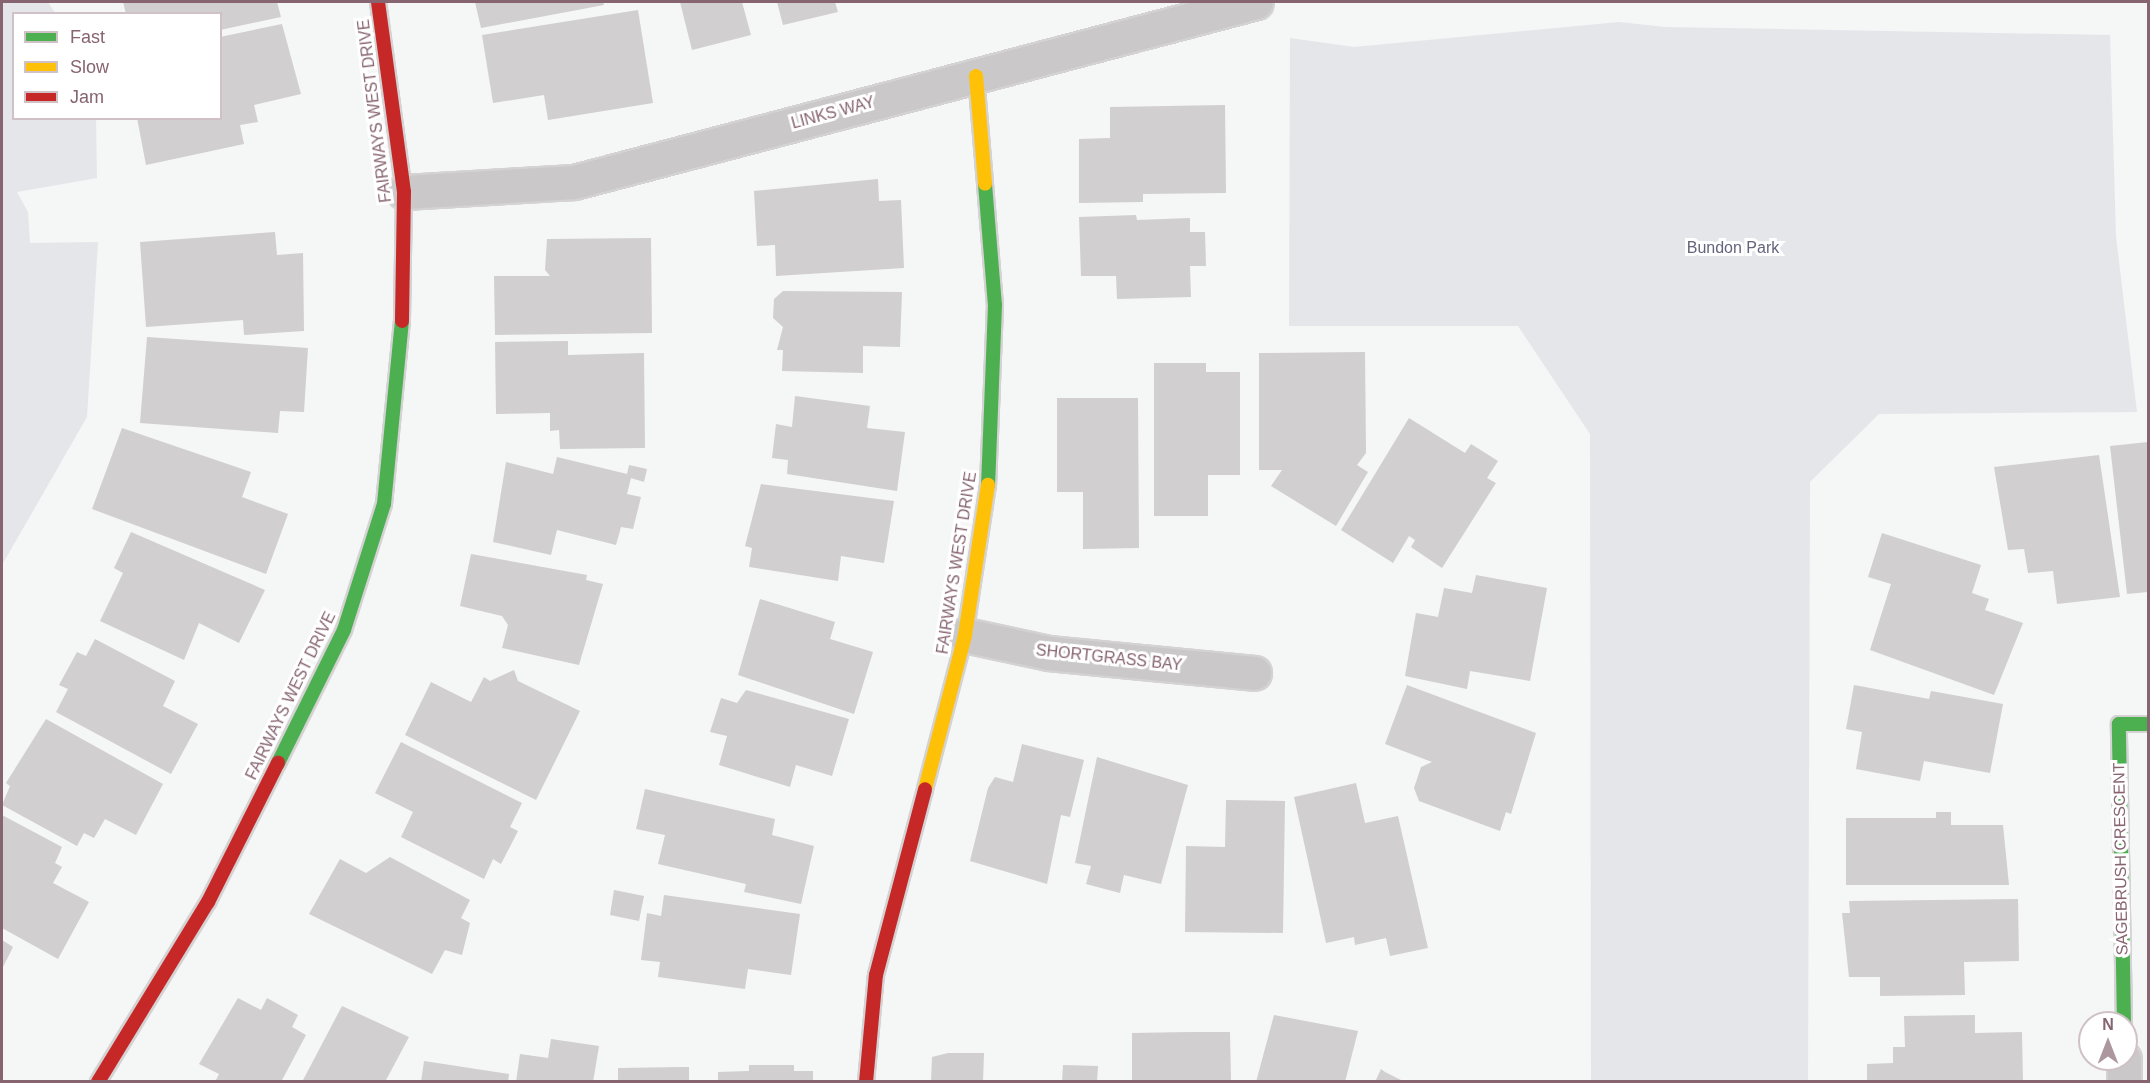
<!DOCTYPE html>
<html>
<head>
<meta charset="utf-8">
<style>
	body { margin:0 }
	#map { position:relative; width:2150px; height:1083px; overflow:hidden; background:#f5f6f6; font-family:Helvetica,sans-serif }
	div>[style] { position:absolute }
	.green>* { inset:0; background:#e4e6ea }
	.building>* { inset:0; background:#d1cfd0 }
	.roads { filter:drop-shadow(2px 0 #d4d2d3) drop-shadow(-2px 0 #d4d2d3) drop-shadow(0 2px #d4d2d3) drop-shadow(0 -2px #d4d2d3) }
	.street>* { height:33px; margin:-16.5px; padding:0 16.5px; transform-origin:16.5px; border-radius:16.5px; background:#cac8c9 }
	.fast>* { height:14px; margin:-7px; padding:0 7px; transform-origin:7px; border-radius:7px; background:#4caf50 }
	.slow>* { height:14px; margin:-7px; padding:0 7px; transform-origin:7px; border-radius:7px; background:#ffc107 }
	.jam>* { height:14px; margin:-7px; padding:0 7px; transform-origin:7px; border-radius:7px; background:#c62828 }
	span { translate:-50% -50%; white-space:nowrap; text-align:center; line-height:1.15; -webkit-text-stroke:6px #fff; paint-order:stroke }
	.street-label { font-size:16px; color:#866470 }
	.park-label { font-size:16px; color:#64647d }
	.frame { position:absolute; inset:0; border:3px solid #866470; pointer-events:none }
	.legend { position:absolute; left:12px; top:12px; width:210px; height:108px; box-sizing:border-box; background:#fff; border:2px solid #cfc1c6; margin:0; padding:8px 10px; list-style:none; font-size:18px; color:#866470 }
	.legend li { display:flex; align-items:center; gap:12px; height:30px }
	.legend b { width:30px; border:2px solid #cfc1c6 }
	.north { position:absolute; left:2078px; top:1011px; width:60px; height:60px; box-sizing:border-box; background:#fff; border:2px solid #cfc1c6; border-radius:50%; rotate:0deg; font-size:16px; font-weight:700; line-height:24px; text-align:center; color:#866470 }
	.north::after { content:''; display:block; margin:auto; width:21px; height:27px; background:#ad979f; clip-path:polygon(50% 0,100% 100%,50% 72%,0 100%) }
</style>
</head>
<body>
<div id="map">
	<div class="green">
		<div style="clip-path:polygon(2px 2px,48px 2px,55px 13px,14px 14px,14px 118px,96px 119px,97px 178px,17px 192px,28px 212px,30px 243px,98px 242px,87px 417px,2px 565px)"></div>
		<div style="clip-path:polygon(1619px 22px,1665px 27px,2110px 35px,2116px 236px,2137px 412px,1879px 414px,1810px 482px,1808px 1081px,1591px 1081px,1590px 434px,1518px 326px,1289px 326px,1290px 38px,1354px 47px)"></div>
	</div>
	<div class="building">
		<div style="clip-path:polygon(123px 2px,277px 2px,281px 17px,220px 30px,220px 14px,126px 14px)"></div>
		<div style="clip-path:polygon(475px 2px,603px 2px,604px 5px,481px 28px)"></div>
		<div style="clip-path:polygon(680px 2px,742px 2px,751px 35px,692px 50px)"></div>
		<div style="clip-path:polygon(777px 2px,835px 2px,838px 12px,783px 25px)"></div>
		<div style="clip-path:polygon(638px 10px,653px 103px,548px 120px,544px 95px,493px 103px,482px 35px)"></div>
		<div style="clip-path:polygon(282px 24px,301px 94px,254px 105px,258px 122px,240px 125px,244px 144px,146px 165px,137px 118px,220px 118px,220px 37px)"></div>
		<div style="clip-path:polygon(1225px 105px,1226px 193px,1143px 194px,1143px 202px,1079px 203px,1079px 139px,1110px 138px,1110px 107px)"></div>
		<div style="clip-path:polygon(878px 179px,879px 201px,901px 200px,904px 268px,776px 276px,775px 245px,757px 246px,754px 191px)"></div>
		<div style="clip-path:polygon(1136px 215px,1137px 220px,1190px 218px,1190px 232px,1205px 232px,1206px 266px,1190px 266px,1191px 297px,1117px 299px,1116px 276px,1081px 276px,1079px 217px)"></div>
		<div style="clip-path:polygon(275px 232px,277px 255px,303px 253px,304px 331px,244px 335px,243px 320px,146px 327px,140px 242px)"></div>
		<div style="clip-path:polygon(651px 238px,652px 333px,495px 335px,494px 276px,550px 276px,545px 270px,547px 239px)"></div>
		<div style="clip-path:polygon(783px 291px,902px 292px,900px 347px,863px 346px,863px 373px,782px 371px,783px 350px,777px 350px,783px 327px,773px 318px,774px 299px)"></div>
		<div style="clip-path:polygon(147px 337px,308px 348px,304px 412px,280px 411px,278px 433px,140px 423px)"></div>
		<div style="clip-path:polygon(568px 341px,568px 355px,644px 353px,645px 448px,560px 449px,559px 430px,550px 431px,550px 413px,496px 414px,495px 342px)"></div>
		<div style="clip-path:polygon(1365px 352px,1366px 453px,1357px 465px,1368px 472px,1336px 526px,1271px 486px,1282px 470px,1259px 470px,1259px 353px)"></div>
		<div style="clip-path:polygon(1154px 363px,1206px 363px,1206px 372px,1240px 372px,1240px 475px,1208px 475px,1208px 516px,1154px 516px)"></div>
		<div style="clip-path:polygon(795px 396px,870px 406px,867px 428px,905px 432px,897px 491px,787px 474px,788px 460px,772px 458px,776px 424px,792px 427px)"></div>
		<div style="clip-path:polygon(1057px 398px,1138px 398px,1139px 548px,1083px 549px,1083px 492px,1057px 492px)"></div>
		<div style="clip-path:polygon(1409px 418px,1465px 453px,1471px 444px,1498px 461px,1487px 478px,1496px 483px,1442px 568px,1411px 547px,1415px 540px,1409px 536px,1393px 563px,1341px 530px)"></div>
		<div style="clip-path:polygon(122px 428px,251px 472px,242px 497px,288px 514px,266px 574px,92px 509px)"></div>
		<div style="clip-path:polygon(2148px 442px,2148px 592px,2127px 594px,2110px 446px)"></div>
		<div style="clip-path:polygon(2099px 455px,2120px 597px,2057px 604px,2053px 571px,2028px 573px,2024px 549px,2008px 550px,1994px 467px)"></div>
		<div style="clip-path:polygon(557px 457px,627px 474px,629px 465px,647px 469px,644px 482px,631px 478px,627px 494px,641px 497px,633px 529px,621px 527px,616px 545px,557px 530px,551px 555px,493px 542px,506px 462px,553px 474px)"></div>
		<div style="clip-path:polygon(761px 484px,894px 501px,884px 563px,841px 556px,838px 581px,749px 567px,752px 548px,745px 546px)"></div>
		<div style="clip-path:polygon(131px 532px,265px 590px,239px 643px,199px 623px,184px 660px,100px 621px,123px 573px,114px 568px)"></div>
		<div style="clip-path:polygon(1882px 533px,1981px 565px,1972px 593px,1989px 599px,1985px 610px,2023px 623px,1994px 695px,1870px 650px,1891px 584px,1868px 577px)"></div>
		<div style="clip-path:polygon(471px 554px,587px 575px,586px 580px,603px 584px,579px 665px,502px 648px,508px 625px,502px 616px,460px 606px)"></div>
		<div style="clip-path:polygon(1476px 575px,1547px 588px,1530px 681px,1470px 671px,1467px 689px,1405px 676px,1416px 613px,1438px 617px,1444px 588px,1472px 593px)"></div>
		<div style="clip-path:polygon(760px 599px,835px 622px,830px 639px,873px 652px,854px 714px,738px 675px)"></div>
		<div style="clip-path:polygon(95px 639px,175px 681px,163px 706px,198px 724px,171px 774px,56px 712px,68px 689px,59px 685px,77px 652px,86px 656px)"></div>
		<div style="clip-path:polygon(514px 670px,518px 681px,580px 711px,536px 800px,405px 735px,431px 682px,471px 702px,484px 677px,490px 681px)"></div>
		<div style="clip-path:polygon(1407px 685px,1536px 733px,1511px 814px,1506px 812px,1500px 831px,1419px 801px,1414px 788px,1421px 767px,1432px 762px,1385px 744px)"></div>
		<div style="clip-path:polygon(1854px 685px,1929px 699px,1931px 691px,2003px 704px,1990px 773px,1924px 761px,1920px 781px,1856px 769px,1862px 732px,1846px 729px)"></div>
		<div style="clip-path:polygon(746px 690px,849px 719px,832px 776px,796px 765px,790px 787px,719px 765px,727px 736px,710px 732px,721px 698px,737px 703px)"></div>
		<div style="clip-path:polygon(46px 719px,163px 784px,136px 835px,105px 819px,94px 838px,84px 833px,77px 846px,2px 805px,10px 786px,6px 783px)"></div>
		<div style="clip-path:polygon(401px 742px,522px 803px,510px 827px,518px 831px,501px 864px,493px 859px,484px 879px,401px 837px,413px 812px,375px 793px)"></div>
		<div style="clip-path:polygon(1022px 744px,1084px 760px,1070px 817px,1061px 815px,1047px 884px,970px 861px,988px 788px,995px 777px,1013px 782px)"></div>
		<div style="clip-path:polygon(1097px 757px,1188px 785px,1161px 884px,1124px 875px,1120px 893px,1086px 884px,1091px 866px,1075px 863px)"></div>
		<div style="clip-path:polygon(1356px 783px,1365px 823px,1398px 816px,1428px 948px,1390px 956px,1386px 938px,1355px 945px,1354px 937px,1326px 943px,1294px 797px)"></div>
		<div style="clip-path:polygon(645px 789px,775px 819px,772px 835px,814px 846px,801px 904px,744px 892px,746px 884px,658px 864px,665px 835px,636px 829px)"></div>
		<div style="clip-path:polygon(1226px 800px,1285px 801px,1283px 933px,1185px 932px,1186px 846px,1225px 847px)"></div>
		<div style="clip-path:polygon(1936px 812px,1951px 812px,1951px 825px,2003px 825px,2009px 885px,1846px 885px,1846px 818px,1936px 818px)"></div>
		<div style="clip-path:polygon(2px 815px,62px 847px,55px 863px,62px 867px,53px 883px,89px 902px,58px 959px,2px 928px)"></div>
		<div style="clip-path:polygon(390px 857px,470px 900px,461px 918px,470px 923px,462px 955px,445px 950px,432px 974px,309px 914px,340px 859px,366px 873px)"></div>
		<div style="clip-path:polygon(614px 890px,644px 896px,639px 921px,610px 915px)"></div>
		<div style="clip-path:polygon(664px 895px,800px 914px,791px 975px,748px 969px,745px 989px,658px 977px,660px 962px,641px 960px,647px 913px,661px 916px)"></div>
		<div style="clip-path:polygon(2018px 899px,2019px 961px,1964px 962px,1965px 995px,1880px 996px,1880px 977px,1849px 977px,1842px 913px,1850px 913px,1849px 901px)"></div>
		<div style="clip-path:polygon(2px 940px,13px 947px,2px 969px)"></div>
		<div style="clip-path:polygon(238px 998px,261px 1010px,267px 998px,298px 1015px,292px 1027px,306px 1035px,281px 1082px,215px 1082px,219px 1074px,199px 1064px)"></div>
		<div style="clip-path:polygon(342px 1006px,409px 1037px,385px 1082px,302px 1082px)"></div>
		<div style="clip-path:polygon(1274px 1015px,1358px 1031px,1345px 1082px,1256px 1082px)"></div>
		<div style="clip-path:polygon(1975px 1015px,1975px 1033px,2022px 1032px,2023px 1082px,1867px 1082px,1867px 1064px,1893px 1063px,1893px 1047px,1905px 1047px,1904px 1016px)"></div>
		<div style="clip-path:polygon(1191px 1032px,1230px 1032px,1231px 1082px,1132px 1082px,1132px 1033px)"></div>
		<div style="clip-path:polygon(551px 1039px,599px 1046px,593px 1082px,516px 1082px,520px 1054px,548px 1058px)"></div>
		<div style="clip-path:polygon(948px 1053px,984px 1053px,983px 1082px,931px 1082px,932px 1057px)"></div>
		<div style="clip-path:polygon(424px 1061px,509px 1074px,508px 1082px,421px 1082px)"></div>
		<div style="clip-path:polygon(749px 1065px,794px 1065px,794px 1071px,813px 1071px,813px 1082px,718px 1082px,718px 1072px,749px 1071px)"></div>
		<div style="clip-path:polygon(1063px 1065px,1098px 1066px,1097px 1082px,1062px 1082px)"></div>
		<div style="clip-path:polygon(682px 1067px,689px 1067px,689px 1082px,618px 1082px,618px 1068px)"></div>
		<div style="clip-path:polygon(1381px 1069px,1385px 1072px,1405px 1082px,1375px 1082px)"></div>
	</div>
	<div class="roads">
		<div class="street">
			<div style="left:404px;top:192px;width:170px;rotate:-3.4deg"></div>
			<div style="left:574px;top:182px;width:705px;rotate:-14.78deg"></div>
			<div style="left:965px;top:635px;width:85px;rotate:12.2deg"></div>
			<div style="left:1048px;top:653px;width:207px;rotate:5.5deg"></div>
			<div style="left:2124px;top:1059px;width:23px;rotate:90deg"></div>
		</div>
		<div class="fast">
			<div style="left:985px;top:184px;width:121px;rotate:85.3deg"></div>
			<div style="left:995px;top:305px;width:180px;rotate:92.2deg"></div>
			<div style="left:278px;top:763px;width:148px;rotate:-63.6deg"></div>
			<div style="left:344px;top:630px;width:132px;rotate:-72.4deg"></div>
			<div style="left:384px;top:504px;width:184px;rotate:-84.4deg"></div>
			<div style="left:2124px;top:1023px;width:299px;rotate:-91deg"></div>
			<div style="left:2119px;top:724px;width:29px"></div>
		</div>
		<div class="slow">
			<div style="left:976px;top:76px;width:108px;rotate:85.2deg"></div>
			<div style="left:925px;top:789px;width:159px;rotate:-75.4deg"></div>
			<div style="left:965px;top:635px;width:152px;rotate:-81.3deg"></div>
		</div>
		<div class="jam">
			<div style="left:378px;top:2px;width:192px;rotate:82.2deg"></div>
			<div style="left:404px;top:192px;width:129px;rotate:90.9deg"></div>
			<div style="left:98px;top:1082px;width:211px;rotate:-58.6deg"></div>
			<div style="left:208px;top:902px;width:156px;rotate:-63.3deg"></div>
			<div style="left:866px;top:1082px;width:107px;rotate:-84.7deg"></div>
			<div style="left:876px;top:975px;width:192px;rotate:-75.2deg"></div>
		</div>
	</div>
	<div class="street-label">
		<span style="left:375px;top:111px;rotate:-97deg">FAIRWAYS WEST DRIVE</span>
		<span style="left:833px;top:113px;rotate:-15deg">LINKS WAY</span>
		<span style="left:957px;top:563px;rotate:-81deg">FAIRWAYS WEST DRIVE</span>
		<span style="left:1109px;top:658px;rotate:6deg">SHORTGRASS BAY</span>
		<span style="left:291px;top:696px;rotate:-64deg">FAIRWAYS WEST DRIVE</span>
		<span style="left:2121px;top:859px;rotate:-91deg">SAGEBRUSH CRESCENT</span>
	</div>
	<div class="park-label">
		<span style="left:1733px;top:248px">Bundon Park</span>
	</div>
	<div class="frame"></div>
	<ul class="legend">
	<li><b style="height:8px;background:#4caf50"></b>Fast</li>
	<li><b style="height:8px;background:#ffc107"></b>Slow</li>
	<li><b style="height:8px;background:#c62828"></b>Jam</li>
	</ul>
	<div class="north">N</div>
</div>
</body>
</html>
